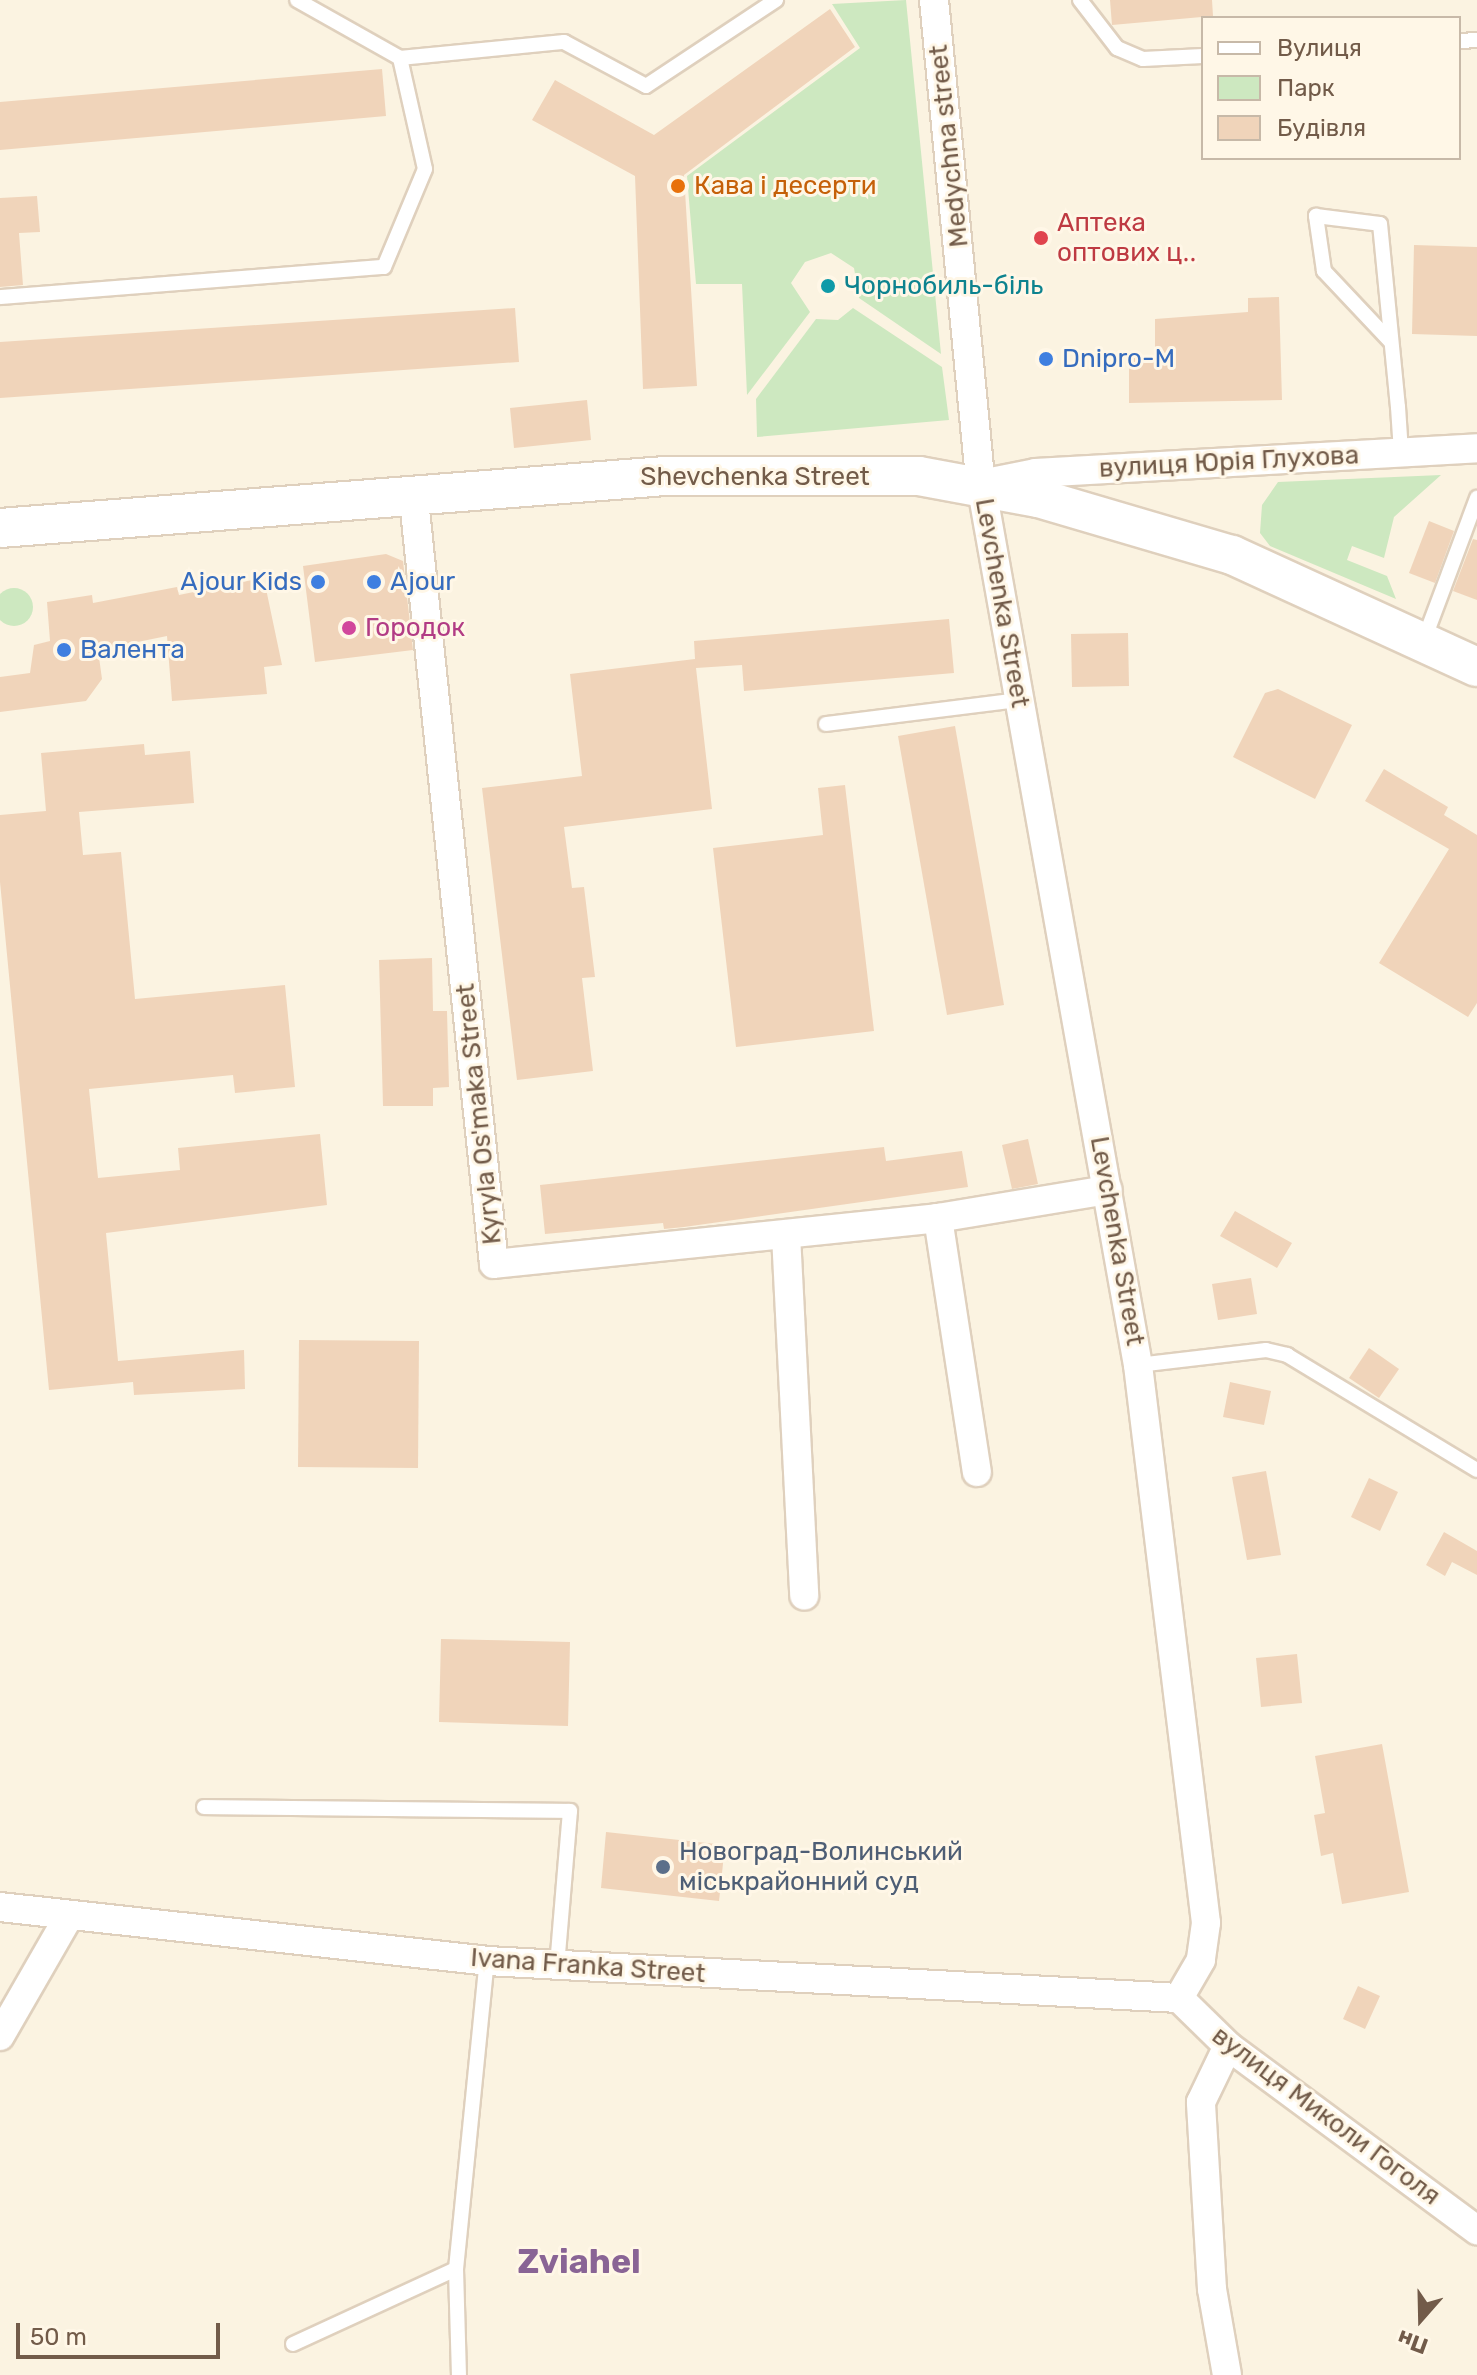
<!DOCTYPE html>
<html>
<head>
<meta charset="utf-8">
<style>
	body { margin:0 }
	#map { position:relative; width:1477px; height:2375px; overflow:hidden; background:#fbf3e1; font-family:Rubik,sans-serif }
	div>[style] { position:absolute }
	.green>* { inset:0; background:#cde8c0 }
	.round { border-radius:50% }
	.building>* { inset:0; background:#f0d4ba }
	.roads { filter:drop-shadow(2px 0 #dfd0bd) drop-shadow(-2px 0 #dfd0bd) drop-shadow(0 2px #dfd0bd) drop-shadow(0 -2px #dfd0bd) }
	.service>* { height:14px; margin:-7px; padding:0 7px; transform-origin:7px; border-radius:7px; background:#fff }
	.minor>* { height:28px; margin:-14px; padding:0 14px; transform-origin:14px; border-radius:14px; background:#fff }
	.secondary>* { height:38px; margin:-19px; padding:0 19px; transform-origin:19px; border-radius:19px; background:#fff }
	.dots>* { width:22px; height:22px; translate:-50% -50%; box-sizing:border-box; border:4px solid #fff7e7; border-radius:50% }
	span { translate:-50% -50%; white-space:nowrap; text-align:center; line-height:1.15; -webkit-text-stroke:6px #fff7e7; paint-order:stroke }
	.street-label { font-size:26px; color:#725b49 }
	.food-label { font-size:26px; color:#c56008 }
	.left { translate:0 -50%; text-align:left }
	.health-label { font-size:26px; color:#be3a42 }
	.culture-label { font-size:26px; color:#0d838f }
	.shop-label { font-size:26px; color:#366cbe }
	.right { translate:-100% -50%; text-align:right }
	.hotel-label { font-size:26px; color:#b23c85 }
	.service-label { font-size:26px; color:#4e5e75 }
	.district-label { font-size:34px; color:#896495; font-weight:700 }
	.legend { position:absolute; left:1201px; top:16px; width:260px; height:144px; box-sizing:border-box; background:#fff7e7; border:2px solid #c7b9a8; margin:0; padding:10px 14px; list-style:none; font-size:24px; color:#725b49 }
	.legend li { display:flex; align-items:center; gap:16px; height:40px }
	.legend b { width:40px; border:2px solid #c7b9a8 }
	.north { position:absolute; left:1381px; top:2279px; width:80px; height:80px; -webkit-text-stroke:6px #fff7e7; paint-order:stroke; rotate:200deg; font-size:22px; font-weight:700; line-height:32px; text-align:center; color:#725b49 }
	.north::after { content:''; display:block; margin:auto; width:28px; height:36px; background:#725b49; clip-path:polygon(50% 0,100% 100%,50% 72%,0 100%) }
	.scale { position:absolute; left:16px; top:2323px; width:204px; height:36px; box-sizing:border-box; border:4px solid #725b49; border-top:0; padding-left:10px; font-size:24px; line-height:28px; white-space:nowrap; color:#725b49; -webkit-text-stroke:6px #fff7e7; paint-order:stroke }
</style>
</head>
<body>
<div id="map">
	<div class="green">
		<div style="clip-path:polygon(906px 0,941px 354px,859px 298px,854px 268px,831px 253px,805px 262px,791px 283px,810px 312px,747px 395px,742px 284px,696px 284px,687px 176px,860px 48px,832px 4px)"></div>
		<div style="clip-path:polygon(853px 308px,942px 367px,949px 420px,757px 437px,756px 399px,816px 319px,838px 320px)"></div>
		<div style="clip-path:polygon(1441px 475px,1394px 517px,1384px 558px,1352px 546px,1347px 560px,1387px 576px,1396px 599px,1270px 546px,1260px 533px,1262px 505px,1278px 482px)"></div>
		<div class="round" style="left:-5px;top:588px;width:38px;height:38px"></div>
	</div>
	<div class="building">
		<div style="clip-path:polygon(1110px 0,1212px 0,1213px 16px,1112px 25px)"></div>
		<div style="clip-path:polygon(830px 9px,855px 47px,684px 175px,697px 386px,643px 389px,635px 176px,532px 120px,555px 80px,654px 135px)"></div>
		<div style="clip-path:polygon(382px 69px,386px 116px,0 150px,0 102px)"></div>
		<div style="clip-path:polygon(37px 196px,40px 232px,19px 233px,23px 285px,0 287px,0 198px)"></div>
		<div style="clip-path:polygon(1414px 245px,1477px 247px,1477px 336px,1412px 334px)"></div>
		<div style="clip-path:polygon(1279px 297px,1282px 400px,1129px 403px,1129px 356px,1155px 356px,1155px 319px,1248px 312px,1248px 298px)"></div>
		<div style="clip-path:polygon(515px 308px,519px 362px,0 398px,0 342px)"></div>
		<div style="clip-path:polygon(587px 400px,591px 440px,514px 448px,510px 408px)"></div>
		<div style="clip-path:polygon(1429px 521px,1454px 531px,1435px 583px,1409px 573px)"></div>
		<div style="clip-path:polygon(1473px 539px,1477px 540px,1477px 600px,1453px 591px)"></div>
		<div style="clip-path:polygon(386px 554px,403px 561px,413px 650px,315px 662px,303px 566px)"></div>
		<div style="clip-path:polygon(257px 579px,265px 584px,282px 665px,264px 667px,267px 694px,172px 701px,167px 636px,98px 650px,102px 679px,86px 701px,0 712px,0 677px,30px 673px,34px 645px,50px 641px,47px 602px,92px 595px,93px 603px,177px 587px,179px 595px)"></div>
		<div style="clip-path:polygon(949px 619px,954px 673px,744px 691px,742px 665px,696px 668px,712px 809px,564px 827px,572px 888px,584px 887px,595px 977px,582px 978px,593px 1071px,517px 1080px,482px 788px,582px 776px,570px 674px,695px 659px,694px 641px)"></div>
		<div style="clip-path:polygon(1128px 633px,1129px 686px,1072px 687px,1071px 634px)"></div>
		<div style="clip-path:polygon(1278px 689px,1352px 725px,1315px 799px,1233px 757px,1265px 693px)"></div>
		<div style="clip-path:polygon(955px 726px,1004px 1005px,947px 1015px,898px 736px)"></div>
		<div style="clip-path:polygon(144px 744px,145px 755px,190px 751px,194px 803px,79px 812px,83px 855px,121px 852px,135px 999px,285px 985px,295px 1087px,235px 1093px,233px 1075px,89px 1089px,98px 1178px,180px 1170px,178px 1148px,320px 1134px,327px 1205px,106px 1233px,118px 1361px,244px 1350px,245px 1389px,134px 1395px,133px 1382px,49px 1390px,0 882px,0 815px,46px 811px,41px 753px)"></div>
		<div style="clip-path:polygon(1384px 769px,1448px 807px,1444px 815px,1477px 835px,1477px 1003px,1468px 1017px,1379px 963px,1449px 849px,1365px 801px)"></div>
		<div style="clip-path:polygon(845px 785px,874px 1031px,736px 1047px,713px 848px,823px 835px,818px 788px)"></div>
		<div style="clip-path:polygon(432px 958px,433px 1011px,447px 1011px,449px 1087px,433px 1088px,433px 1106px,383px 1106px,379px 960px)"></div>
		<div style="clip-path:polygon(1028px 1139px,1038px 1184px,1012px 1189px,1002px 1145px)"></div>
		<div style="clip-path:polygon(884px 1147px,886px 1161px,962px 1151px,968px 1187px,684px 1227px,664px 1229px,663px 1223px,545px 1234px,540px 1185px)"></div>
		<div style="clip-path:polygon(1235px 1211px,1292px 1243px,1277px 1268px,1220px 1236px)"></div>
		<div style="clip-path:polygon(1251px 1278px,1257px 1314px,1218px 1320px,1212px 1284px)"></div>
		<div style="clip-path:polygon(299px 1340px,419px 1341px,418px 1468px,298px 1467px)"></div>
		<div style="clip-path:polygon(1369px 1348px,1399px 1369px,1379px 1398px,1349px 1378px)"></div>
		<div style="clip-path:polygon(1230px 1382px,1271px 1391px,1264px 1425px,1223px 1417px)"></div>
		<div style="clip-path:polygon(1266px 1471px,1281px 1555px,1247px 1560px,1232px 1477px)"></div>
		<div style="clip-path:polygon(1369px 1478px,1398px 1492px,1380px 1531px,1351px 1517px)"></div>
		<div style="clip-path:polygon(1444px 1532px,1477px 1551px,1477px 1575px,1452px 1562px,1445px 1576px,1426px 1565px)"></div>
		<div style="clip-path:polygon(441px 1639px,570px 1642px,568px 1726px,439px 1722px)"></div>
		<div style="clip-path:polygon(1297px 1654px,1302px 1703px,1261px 1707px,1256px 1658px)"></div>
		<div style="clip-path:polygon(1382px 1744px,1409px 1892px,1342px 1904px,1333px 1853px,1321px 1856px,1314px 1815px,1325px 1813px,1315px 1756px)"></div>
		<div style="clip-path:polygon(606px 1832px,725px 1845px,719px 1901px,601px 1888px)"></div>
		<div style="clip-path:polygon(1358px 1986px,1380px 1996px,1365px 2029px,1343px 2019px)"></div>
	</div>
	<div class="roads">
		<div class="service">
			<div style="left:1080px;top:0;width:61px;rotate:52.4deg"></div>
			<div style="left:1117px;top:48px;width:28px;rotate:23deg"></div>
			<div style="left:1143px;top:59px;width:60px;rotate:-2.9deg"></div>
			<div style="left:1459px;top:41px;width:18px;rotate:-3deg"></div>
			<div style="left:400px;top:58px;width:165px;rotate:-5.6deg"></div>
			<div style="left:564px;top:42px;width:93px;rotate:28.2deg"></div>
			<div style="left:646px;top:86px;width:156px;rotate:-33.5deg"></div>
			<div style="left:0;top:297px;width:385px;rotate:-4.5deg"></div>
			<div style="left:384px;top:267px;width:106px;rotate:-67.3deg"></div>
			<div style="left:425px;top:169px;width:114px;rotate:-102.7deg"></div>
			<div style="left:400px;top:58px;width:118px;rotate:-150.6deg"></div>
			<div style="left:1391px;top:342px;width:98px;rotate:-133.3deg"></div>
			<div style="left:1324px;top:271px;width:56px;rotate:-98.3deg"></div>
			<div style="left:1316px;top:216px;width:64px;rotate:7.1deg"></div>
			<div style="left:1380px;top:224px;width:184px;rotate:84.4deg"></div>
			<div style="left:1398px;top:407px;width:45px;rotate:86.2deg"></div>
			<div style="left:1424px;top:640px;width:152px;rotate:-69.5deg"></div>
			<div style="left:826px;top:724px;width:194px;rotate:-7.1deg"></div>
			<div style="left:1138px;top:1365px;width:129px;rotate:-6.7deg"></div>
			<div style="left:1266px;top:1350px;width:22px;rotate:13deg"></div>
			<div style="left:1287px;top:1355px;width:222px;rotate:31.2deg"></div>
			<div style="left:204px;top:1807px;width:366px;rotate:0.6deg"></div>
			<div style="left:570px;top:1811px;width:155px;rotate:94.8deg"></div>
			<div style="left:456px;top:2269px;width:106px;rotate:88.4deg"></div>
			<div style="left:293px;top:2344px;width:179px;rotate:-24.7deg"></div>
			<div style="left:456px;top:2269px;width:310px;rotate:-84.3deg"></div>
		</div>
		<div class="minor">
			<div style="left:934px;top:0;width:486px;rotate:84.5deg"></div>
			<div style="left:981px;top:484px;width:895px;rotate:79.9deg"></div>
			<div style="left:1138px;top:1365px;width:562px;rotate:83.05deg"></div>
			<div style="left:1206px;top:1923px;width:37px;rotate:98deg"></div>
			<div style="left:1201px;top:1960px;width:44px;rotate:120.1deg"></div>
			<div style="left:986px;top:483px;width:51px;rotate:-11.3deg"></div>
			<div style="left:1036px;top:473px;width:442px;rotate:-3.2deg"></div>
			<div style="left:413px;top:491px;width:777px;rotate:84.02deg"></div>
			<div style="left:494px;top:1264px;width:446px;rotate:-5.9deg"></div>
			<div style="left:938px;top:1218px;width:172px;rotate:-9.4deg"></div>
			<div style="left:938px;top:1218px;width:257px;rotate:81.3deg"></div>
			<div style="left:786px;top:1235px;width:361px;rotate:87.1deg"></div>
			<div style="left:0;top:1907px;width:490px;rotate:6.3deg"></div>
			<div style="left:487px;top:1961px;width:693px;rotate:3.06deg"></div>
			<div style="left:1179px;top:1998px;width:69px;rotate:44.4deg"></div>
			<div style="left:1228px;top:2046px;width:310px;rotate:36.5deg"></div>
			<div style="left:0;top:2036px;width:138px;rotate:-60.1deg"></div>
			<div style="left:1227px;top:2375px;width:87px;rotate:-99.9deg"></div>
			<div style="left:1212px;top:2289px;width:187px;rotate:-93.4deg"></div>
			<div style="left:1201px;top:2102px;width:62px;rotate:-64.3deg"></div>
		</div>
		<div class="secondary">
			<div style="left:0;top:528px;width:667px;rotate:-4.47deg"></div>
			<div style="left:665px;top:476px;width:254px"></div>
			<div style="left:919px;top:476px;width:121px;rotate:10.5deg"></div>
			<div style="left:1038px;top:498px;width:202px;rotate:16.4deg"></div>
			<div style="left:1232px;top:555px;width:269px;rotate:24.6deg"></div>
		</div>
	</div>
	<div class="dots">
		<div style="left:678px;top:186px;background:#e8710a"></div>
		<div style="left:1041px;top:238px;background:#e0444e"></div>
		<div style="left:828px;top:286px;background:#0f9aa8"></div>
		<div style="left:1046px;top:359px;background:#3f7fe0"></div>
		<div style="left:318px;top:582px;background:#3f7fe0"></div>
		<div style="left:374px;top:582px;background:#3f7fe0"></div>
		<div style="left:349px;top:628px;background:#d1479c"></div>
		<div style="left:64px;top:650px;background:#3f7fe0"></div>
		<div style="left:663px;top:1867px;background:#5c6f8a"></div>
	</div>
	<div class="street-label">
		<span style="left:949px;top:146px;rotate:-96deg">Medychna street</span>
		<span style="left:1229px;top:462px;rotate:-3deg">вулиця Юрія Глухова</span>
		<span style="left:755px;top:477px">Shevchenka Street</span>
		<span style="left:1002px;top:603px;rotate:80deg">Levchenka Street</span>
		<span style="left:479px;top:1114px;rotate:-96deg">Kyryla Osʹmaka Street</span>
		<span style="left:1117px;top:1241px;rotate:80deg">Levchenka Street</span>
		<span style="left:588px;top:1966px;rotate:4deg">Ivana Franka Street</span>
		<span style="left:1326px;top:2116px;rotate:37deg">вулиця Миколи Гоголя</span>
	</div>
	<div class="food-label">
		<span class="left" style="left:694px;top:186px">Кава і десерти</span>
	</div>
	<div class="health-label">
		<span class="left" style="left:1057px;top:238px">Аптека<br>оптових ц‥</span>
	</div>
	<div class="culture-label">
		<span class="left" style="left:844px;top:286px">Чорнобиль-біль</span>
	</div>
	<div class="shop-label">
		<span class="left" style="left:1062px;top:359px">Dnipro-M</span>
		<span class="right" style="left:302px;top:582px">Ajour Kids</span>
		<span class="left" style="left:390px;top:582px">Ajour</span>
		<span class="left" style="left:80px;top:650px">Валента</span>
	</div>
	<div class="hotel-label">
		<span class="left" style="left:365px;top:628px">Городок</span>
	</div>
	<div class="service-label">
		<span class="left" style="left:679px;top:1867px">Новоград-Волинський<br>міськрайонний суд</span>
	</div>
	<div class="district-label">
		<span style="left:579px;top:2262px">Zviahel</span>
	</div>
	<ul class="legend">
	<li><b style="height:10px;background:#fff"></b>Вулиця</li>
	<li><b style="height:22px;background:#cde8c0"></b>Парк</li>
	<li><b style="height:22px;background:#f0d4ba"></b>Будівля</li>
	</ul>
	<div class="north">Пн</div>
	<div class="scale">50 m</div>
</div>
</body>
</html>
